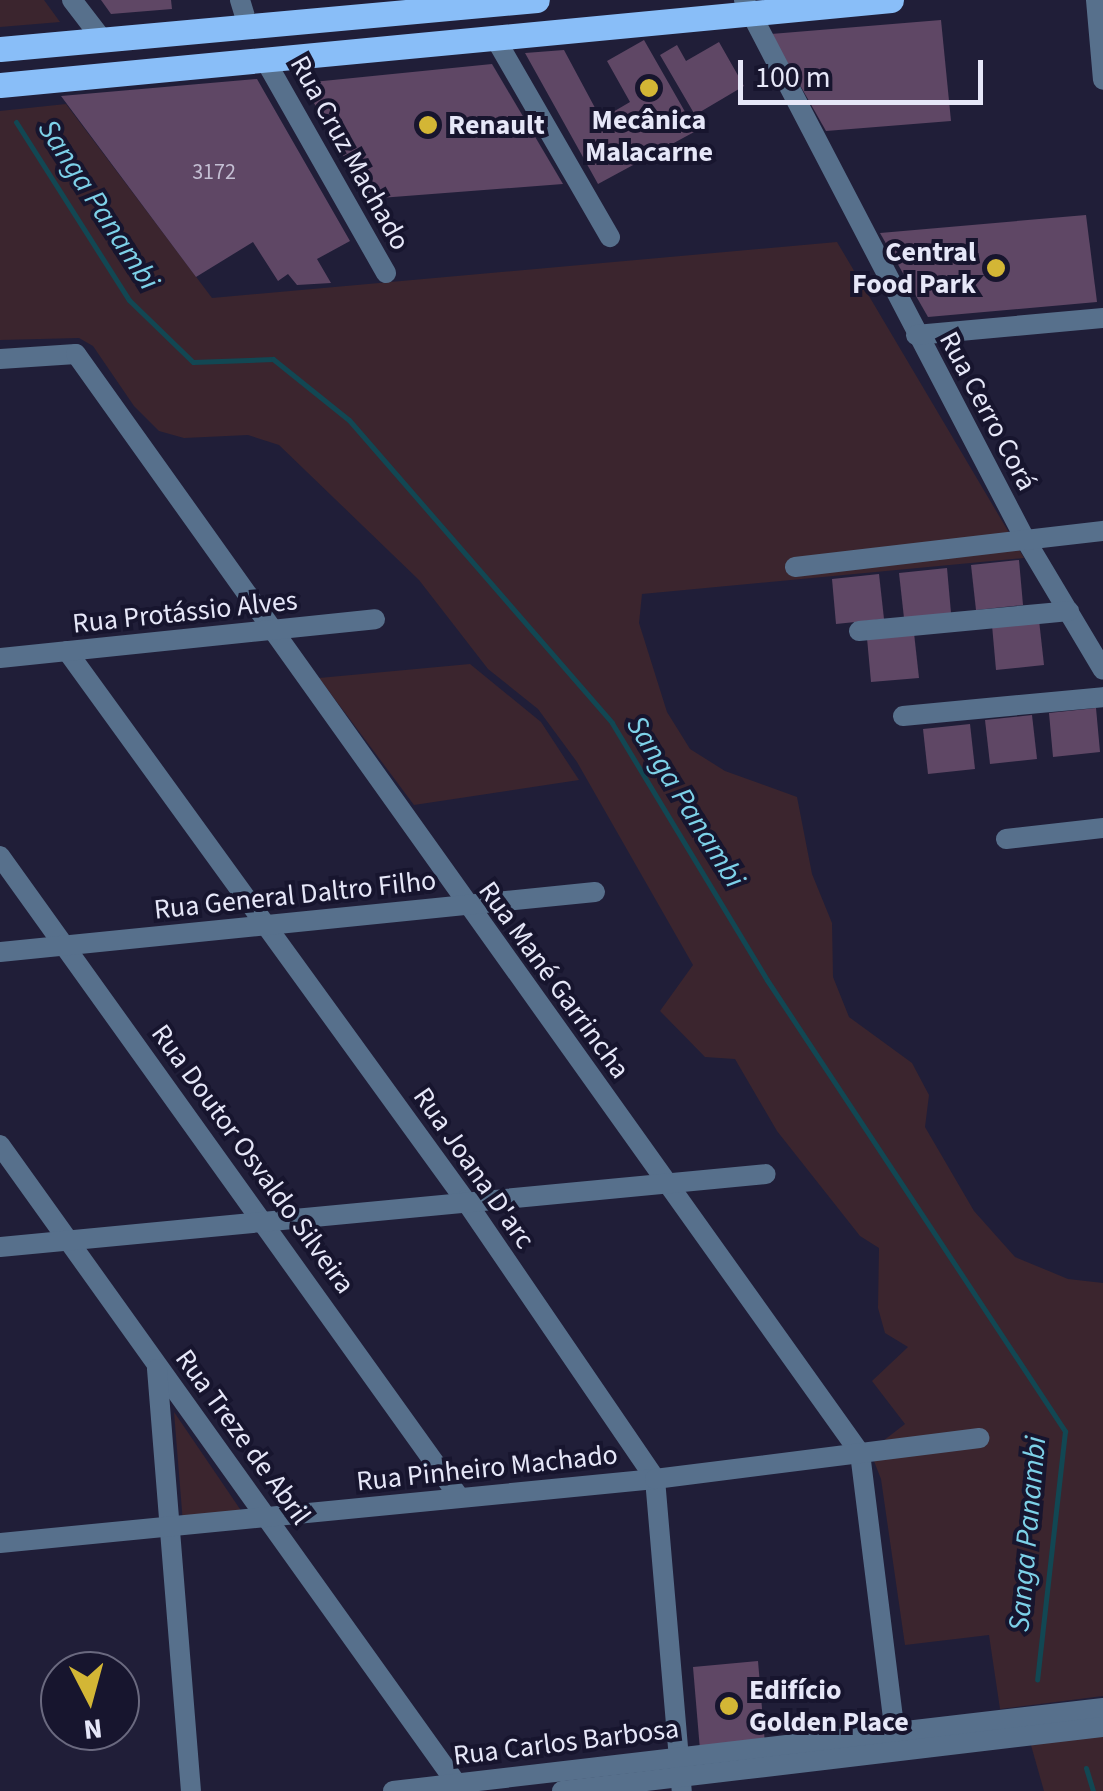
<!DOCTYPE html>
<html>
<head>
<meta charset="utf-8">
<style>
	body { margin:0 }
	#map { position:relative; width:1103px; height:1791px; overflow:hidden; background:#201e38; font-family:"Source Sans 3",sans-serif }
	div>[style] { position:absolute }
	.green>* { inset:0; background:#3b252e }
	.stream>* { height:5px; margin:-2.5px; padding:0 2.5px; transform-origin:2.5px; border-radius:2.5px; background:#124753 }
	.building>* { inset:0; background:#5f4765 }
	.minor>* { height:20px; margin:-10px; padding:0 10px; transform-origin:10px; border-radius:10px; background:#57708c }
	.major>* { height:25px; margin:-12.5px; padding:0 12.5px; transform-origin:12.5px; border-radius:12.5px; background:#89bef8 }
	.dots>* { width:28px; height:28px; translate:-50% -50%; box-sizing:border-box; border:5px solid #17152e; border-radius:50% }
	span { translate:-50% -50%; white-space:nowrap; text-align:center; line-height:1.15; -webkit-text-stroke:8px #17152e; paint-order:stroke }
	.number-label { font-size:22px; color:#c4bfd3 }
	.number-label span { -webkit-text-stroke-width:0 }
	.poi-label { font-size:28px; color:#e6e7f8; font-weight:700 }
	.left { translate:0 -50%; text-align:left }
	.right { translate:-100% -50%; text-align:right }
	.street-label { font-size:28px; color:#e6e7f8 }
	.water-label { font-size:30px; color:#7dd1e8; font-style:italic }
	.north { position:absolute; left:40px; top:1651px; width:100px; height:100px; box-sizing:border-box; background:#17152e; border:2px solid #6a697f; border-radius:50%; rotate:174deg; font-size:28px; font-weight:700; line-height:40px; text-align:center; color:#e6e7f8 }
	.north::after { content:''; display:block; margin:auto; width:35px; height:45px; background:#d3b635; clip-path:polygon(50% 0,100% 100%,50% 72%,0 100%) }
	.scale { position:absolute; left:738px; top:60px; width:245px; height:45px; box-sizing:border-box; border:5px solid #e6e7f8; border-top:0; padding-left:12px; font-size:30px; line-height:35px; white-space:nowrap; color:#e6e7f8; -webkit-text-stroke:8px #17152e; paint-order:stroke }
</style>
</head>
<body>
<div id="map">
	<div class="green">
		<div style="clip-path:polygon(0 0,44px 0,60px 22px,0 27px)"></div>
		<div style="clip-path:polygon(66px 104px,212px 298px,837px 242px,1024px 558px,642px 594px,639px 623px,667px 712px,690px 749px,725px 771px,797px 797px,812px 874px,832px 923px,833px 977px,849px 1017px,912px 1063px,929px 1095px,925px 1127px,974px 1211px,1015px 1257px,1068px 1279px,1103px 1283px,1103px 1696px,1000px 1709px,989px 1635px,905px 1645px,881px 1479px,870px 1451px,905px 1424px,872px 1381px,908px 1347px,885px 1333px,878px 1308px,879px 1248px,860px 1236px,777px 1131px,735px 1059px,705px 1057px,660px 1011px,693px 965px,577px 762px,538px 709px,488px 669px,419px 580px,279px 445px,248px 435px,184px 438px,159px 431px,134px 406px,93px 346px,79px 338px,0 340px,0 111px)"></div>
		<div style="clip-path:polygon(470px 664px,541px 722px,579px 780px,414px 805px,319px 678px)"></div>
		<div style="clip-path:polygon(174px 1412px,223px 1484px,246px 1518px,183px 1523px)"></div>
		<div style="clip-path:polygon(1103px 1729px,1103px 1791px,1044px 1791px,1029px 1738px)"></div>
	</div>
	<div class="stream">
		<div style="left:16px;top:122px;width:211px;rotate:57.6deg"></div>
		<div style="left:129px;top:300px;width:89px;rotate:44.1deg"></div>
		<div style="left:193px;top:362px;width:80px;rotate:-2.1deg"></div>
		<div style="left:273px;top:359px;width:97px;rotate:38.8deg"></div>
		<div style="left:349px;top:420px;width:401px;rotate:49deg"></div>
		<div style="left:612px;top:723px;width:300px;rotate:58.9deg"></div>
		<div style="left:767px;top:980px;width:541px;rotate:56.55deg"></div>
		<div style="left:1065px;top:1431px;width:250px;rotate:96.4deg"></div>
		<div style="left:1086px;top:1768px;width:24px;rotate:73deg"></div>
	</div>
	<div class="building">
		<div style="clip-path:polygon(101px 0,171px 0,172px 9px,111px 14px)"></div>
		<div style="clip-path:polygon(941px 20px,951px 121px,826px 131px,771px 34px)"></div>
		<div style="clip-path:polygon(644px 40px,696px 131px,598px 184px,525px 53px,564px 50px,601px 119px,630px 102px,607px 61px)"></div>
		<div style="clip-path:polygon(719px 42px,744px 86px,695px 115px,660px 55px,677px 45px,686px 61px)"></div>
		<div style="clip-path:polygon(492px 64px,563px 184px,367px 199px,303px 83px)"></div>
		<div style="clip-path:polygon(257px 79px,350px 241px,317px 259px,331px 283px,297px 285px,288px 274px,278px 281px,253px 242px,196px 277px,61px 96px)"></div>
		<div style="clip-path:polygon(1086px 215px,1097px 302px,928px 317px,880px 233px)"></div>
		<div style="clip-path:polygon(1019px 560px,1023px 605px,976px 610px,971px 565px)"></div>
		<div style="clip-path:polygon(947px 568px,951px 613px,904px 618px,899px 573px)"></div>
		<div style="clip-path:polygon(879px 574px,884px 619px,836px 624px,832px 579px)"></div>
		<div style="clip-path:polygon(1039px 620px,1044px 665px,996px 670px,992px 625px)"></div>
		<div style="clip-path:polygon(914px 633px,919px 678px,871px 682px,867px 638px)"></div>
		<div style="clip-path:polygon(1096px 708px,1100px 752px,1053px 757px,1049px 713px)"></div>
		<div style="clip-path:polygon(1032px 715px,1037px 759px,990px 764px,985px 720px)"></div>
		<div style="clip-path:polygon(970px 724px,975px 769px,928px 774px,923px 729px)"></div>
		<div style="clip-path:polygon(758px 1661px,765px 1744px,700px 1750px,693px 1667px)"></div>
	</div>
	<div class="minor">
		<div style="left:72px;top:0;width:49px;rotate:52.4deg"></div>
		<div style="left:240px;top:0;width:27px;rotate:73deg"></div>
		<div style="left:744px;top:0;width:608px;rotate:62.47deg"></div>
		<div style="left:1025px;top:539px;width:152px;rotate:59.2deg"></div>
		<div style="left:1096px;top:0;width:80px;rotate:85deg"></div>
		<div style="left:495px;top:38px;width:230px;rotate:60deg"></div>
		<div style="left:265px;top:60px;width:245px;rotate:60.4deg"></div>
		<div style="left:916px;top:335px;width:188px;rotate:-5.2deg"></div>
		<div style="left:0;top:359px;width:76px;rotate:-3.8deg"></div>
		<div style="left:76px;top:354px;width:1350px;rotate:54.5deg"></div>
		<div style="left:860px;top:1453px;width:300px;rotate:82.9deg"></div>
		<div style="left:795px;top:567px;width:310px;rotate:-6.7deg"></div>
		<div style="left:859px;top:631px;width:211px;rotate:-5.4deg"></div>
		<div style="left:67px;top:651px;width:678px;rotate:54.06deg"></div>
		<div style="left:465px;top:1200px;width:338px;rotate:55.7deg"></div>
		<div style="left:655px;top:1479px;width:313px;rotate:85.1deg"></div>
		<div style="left:0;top:658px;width:377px;rotate:-5.9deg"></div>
		<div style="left:903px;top:716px;width:201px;rotate:-5.4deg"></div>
		<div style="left:1006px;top:839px;width:98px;rotate:-6.5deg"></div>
		<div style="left:0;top:856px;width:788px;rotate:54.39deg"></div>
		<div style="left:0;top:952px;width:598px;rotate:-5.76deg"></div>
		<div style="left:0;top:1145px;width:794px;rotate:54.43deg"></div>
		<div style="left:0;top:1247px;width:769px;rotate:-5.44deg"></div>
		<div style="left:157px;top:1369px;width:423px;rotate:85.4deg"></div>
		<div style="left:0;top:1543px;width:658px;rotate:-5.58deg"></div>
		<div style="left:655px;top:1479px;width:327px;rotate:-7.2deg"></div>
		<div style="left:393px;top:1791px;width:715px;rotate:-6.67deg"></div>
		<div style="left:562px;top:1791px;width:545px;rotate:-6.75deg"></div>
	</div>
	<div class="major">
		<div style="left:0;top:49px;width:539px;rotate:-5.21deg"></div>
		<div style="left:0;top:85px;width:895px;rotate:-5.45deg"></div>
	</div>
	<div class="dots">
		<div style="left:649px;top:88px;background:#d3b635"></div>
		<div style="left:428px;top:125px;background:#d3b635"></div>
		<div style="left:996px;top:268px;background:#d3b635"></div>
		<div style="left:729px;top:1706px;background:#d3b635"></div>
	</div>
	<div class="number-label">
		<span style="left:214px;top:173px">3172</span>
	</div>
	<div class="poi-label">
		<span style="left:649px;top:136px">Mecânica<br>Malacarne</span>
		<span class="left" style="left:448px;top:125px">Renault</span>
		<span class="right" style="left:976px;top:268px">Central<br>Food Park</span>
		<span class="left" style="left:749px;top:1706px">Edifício<br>Golden Place</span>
	</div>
	<div class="street-label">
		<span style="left:350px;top:153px;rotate:61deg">Rua Cruz Machado</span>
		<span style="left:988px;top:411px;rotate:62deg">Rua Cerro Corá</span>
		<span style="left:185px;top:612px;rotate:-6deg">Rua Protássio Alves</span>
		<span style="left:295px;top:895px;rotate:-6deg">Rua General Daltro Filho</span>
		<span style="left:554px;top:980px;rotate:54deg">Rua Mané Garrincha</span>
		<span style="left:253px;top:1159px;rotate:54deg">Rua Doutor Osvaldo Silveira</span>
		<span style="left:474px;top:1168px;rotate:55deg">Rua Joana D'arc</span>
		<span style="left:243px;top:1437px;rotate:54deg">Rua Treze de Abril</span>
		<span style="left:487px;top:1468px;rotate:-6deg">Rua Pinheiro Machado</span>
		<span style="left:566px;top:1742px;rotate:-7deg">Rua Carlos Barbosa</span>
	</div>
	<div class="water-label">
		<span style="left:98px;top:205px;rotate:57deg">Sanga Panambi</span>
		<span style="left:685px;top:802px;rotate:58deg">Sanga Panambi</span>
		<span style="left:1028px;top:1534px;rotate:-85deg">Sanga Panambi</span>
	</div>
	<div class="north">N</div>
	<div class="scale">100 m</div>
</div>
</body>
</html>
